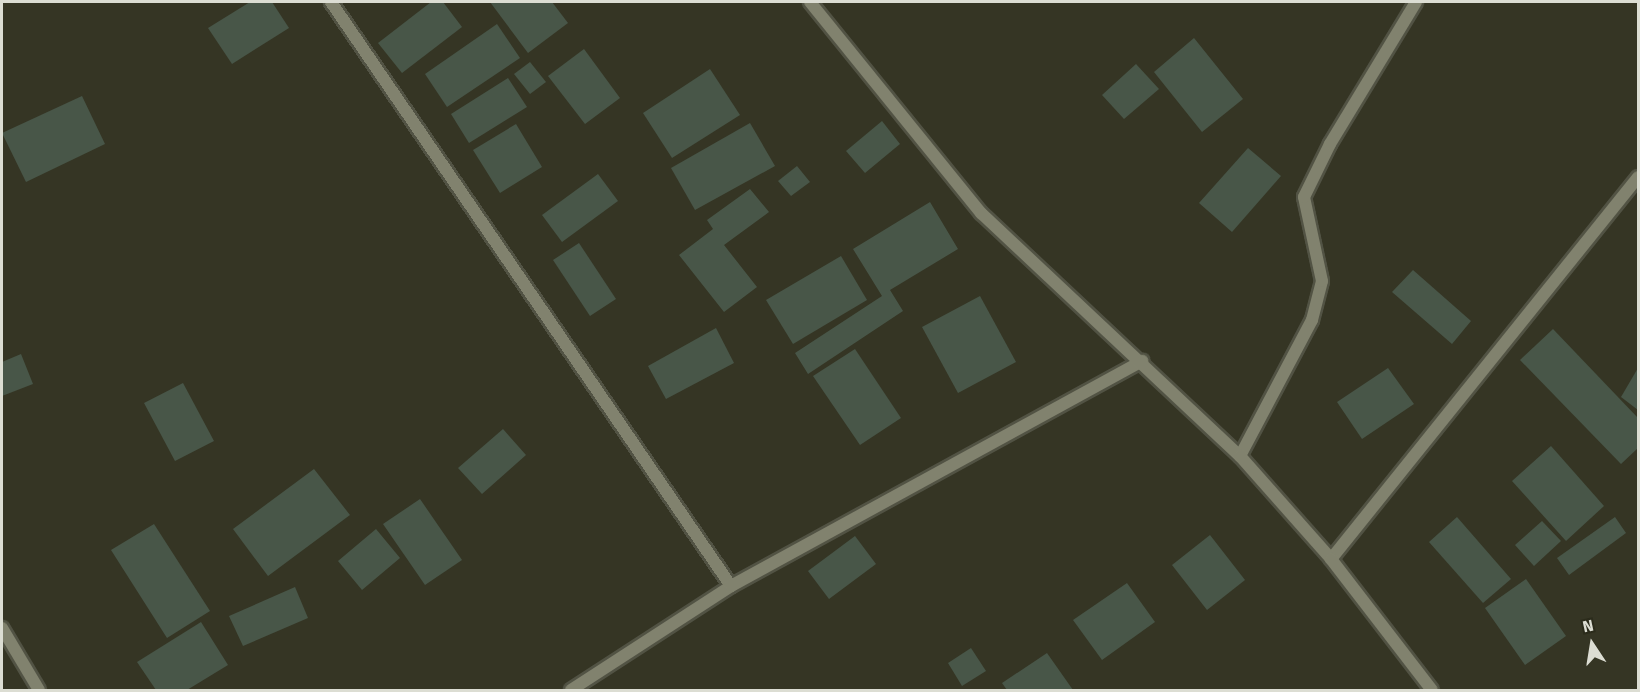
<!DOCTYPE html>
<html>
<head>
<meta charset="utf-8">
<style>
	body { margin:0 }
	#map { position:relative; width:1640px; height:692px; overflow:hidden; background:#353524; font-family:"Fira Sans",sans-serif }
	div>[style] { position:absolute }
	.building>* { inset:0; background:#485648 }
	.roads { filter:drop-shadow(2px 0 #525344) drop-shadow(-2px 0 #525344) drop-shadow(0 2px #525344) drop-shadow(0 -2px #525344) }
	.minor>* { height:12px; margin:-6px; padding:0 6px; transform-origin:6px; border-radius:6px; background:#81826e }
	.tertiary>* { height:12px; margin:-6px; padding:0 6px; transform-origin:6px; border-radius:6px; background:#81826e }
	span { translate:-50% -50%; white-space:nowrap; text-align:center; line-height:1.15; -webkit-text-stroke:5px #2b2b1b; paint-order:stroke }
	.frame { position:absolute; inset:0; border:3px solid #dcddd3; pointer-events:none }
	.north { position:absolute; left:1562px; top:614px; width:60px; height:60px; -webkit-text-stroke:4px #2b2b1b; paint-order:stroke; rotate:348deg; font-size:16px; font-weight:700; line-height:24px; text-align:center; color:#dcddd3 }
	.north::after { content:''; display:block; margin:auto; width:21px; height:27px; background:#dcddd3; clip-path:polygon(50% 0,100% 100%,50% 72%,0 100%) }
</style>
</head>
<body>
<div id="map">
	<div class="building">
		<div style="clip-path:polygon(250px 2px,272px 2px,289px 28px,232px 64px,208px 28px)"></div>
		<div style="clip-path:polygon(431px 2px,443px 2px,462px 27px,402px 73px,378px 43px)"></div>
		<div style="clip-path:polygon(490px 2px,552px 2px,568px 23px,528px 53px)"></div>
		<div style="clip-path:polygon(497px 24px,520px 58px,447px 107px,425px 74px)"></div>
		<div style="clip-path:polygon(1194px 38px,1243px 99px,1202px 132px,1154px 72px)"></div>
		<div style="clip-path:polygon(584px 49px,620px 98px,585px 124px,548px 76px)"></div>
		<div style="clip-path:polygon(530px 62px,546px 82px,530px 94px,514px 74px)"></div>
		<div style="clip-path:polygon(1136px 64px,1159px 89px,1124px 119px,1102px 95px)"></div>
		<div style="clip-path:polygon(710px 69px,740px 115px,672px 158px,643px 113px)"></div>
		<div style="clip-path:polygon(508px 78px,527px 107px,469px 143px,451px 114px)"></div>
		<div style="clip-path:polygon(82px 96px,105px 144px,26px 182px,2px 133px)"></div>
		<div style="clip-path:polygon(882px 121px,900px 144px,865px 173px,846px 151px)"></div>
		<div style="clip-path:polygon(750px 123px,775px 166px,695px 210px,671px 168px)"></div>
		<div style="clip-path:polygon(516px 124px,542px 167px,500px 193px,473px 150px)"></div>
		<div style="clip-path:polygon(1248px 148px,1281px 176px,1232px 232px,1199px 203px)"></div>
		<div style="clip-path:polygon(797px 166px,810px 182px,791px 196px,778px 181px)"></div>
		<div style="clip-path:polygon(598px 174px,618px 201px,562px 242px,542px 215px)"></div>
		<div style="clip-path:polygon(750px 189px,769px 212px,724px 245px,757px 287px,724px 312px,679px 255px,713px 229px,707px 220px)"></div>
		<div style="clip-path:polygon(930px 202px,958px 249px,890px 290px,903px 311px,808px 374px,795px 353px,882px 296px,853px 249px)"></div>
		<div style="clip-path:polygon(579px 243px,616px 299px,590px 316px,553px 260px)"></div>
		<div style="clip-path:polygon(841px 256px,867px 300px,793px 344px,766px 300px)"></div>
		<div style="clip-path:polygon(1413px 270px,1471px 321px,1452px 344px,1392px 292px)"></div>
		<div style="clip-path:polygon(980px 296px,1016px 362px,958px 393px,922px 327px)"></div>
		<div style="clip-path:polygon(716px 328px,734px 363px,666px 399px,648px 366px)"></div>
		<div style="clip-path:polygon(1553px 329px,1638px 418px,1638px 448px,1621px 464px,1520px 360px)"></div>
		<div style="clip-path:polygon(855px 349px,901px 418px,860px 445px,813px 376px)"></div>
		<div style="clip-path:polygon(21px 354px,33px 384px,2px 396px,2px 362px)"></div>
		<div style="clip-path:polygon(1388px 368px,1414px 404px,1362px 439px,1337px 402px)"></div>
		<div style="clip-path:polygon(1638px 368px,1638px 410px,1621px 397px)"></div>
		<div style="clip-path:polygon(183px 383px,214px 441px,175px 461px,144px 403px)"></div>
		<div style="clip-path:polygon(503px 429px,526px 455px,482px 494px,458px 468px)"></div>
		<div style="clip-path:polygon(1551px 446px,1604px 506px,1566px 541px,1512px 481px)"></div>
		<div style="clip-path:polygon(314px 469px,350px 515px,268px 576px,233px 529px)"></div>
		<div style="clip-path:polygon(420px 499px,462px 560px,425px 585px,383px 524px)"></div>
		<div style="clip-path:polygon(1457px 517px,1511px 579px,1483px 603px,1429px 542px)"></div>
		<div style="clip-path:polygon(1615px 517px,1626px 533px,1569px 575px,1557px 558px)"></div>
		<div style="clip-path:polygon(1542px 521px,1561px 541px,1534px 566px,1515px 545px)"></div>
		<div style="clip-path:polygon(154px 524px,210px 611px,167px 638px,111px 550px)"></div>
		<div style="clip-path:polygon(376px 529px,400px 558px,362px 590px,338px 561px)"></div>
		<div style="clip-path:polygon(1210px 535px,1245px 580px,1207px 610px,1172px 565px)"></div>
		<div style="clip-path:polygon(855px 536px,876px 564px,829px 599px,808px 571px)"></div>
		<div style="clip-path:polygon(1526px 579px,1566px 636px,1525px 665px,1485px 608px)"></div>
		<div style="clip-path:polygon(1127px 583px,1155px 622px,1102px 660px,1073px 620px)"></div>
		<div style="clip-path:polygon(295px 587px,308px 618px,243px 646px,229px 616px)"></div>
		<div style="clip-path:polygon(201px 622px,228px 665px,187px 690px,156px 690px,137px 662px)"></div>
		<div style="clip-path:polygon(971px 648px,986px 671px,962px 686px,948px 663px)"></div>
		<div style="clip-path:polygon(1047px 653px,1073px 690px,1007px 690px,1002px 683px)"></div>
	</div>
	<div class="roads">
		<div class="minor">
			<div style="left:331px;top:2px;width:708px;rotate:55.59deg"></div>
			<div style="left:1240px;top:456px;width:154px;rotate:-62.1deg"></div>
			<div style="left:1312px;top:320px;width:40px;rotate:-75.6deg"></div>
			<div style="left:1322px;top:281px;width:86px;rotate:-102.1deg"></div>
			<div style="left:1304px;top:197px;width:59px;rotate:-63.9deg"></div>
			<div style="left:1330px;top:144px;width:166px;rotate:-58.8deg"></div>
			<div style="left:1331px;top:559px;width:490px;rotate:-51.2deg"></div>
			<div style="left:2px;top:628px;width:72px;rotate:59.2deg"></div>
			<div style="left:571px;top:690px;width:191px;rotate:-33deg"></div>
			<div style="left:731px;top:586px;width:469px;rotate:-28.7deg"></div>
		</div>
		<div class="tertiary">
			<div style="left:810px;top:2px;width:272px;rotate:51deg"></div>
			<div style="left:981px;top:213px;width:355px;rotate:43.2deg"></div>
			<div style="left:1240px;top:456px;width:137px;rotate:48.5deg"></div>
			<div style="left:1331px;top:559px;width:165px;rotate:52.4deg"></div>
		</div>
	</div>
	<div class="frame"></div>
	<div class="north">N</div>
</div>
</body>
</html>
